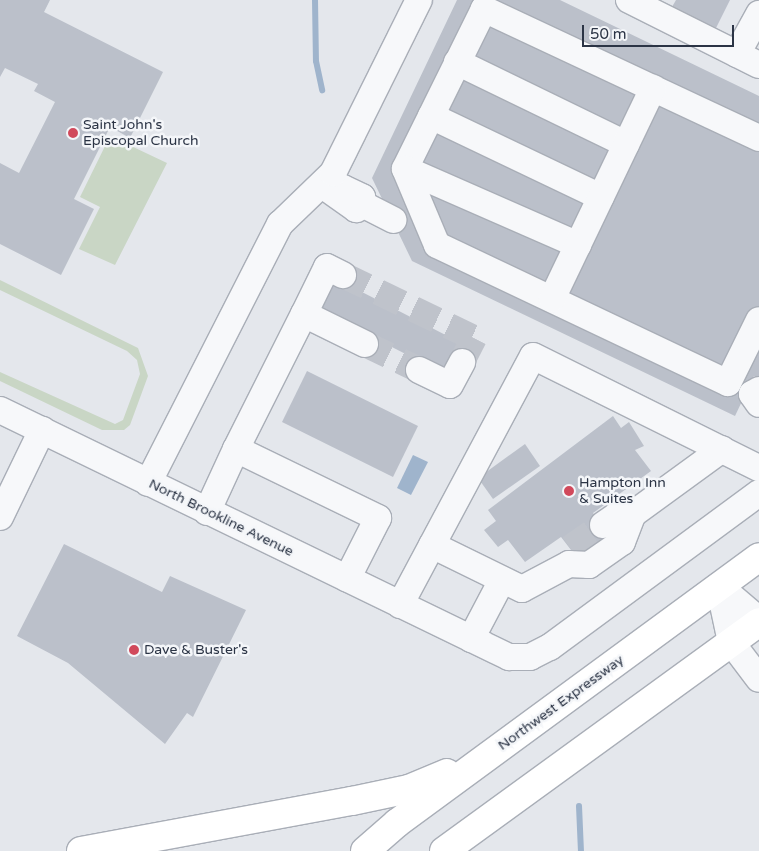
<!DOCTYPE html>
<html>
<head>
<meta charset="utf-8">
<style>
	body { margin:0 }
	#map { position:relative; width:759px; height:851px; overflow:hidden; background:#e4e7ec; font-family:"Varela Round",sans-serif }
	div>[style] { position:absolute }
	.green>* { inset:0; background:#c9d6c5 }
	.water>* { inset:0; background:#9fb4cc }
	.stream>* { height:6px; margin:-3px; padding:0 3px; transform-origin:3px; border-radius:3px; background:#9fb4cc }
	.building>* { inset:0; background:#bbc0ca }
	.minor-tunnel>* { height:26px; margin-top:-13px; transform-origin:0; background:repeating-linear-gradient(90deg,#bfc3cb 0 26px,transparent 0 39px) }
	.roads { filter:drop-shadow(1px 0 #a9aeb7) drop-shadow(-1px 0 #a9aeb7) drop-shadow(0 1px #a9aeb7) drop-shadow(0 -1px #a9aeb7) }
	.minor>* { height:26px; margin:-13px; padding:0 13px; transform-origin:13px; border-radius:13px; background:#f7f8fa }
	.highway>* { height:28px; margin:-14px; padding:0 14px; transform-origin:14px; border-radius:14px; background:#fff }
	.dots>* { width:14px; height:14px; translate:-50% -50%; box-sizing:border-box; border:2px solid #f4f6f9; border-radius:50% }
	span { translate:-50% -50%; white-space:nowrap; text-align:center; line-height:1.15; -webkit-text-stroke:5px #f4f6f9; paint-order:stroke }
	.poi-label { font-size:14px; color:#2b3445 }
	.left { translate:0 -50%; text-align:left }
	.street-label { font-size:14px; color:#2b3445 }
	.scale { position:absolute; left:582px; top:25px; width:152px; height:22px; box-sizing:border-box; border:2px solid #2b3445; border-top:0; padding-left:6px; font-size:15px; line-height:18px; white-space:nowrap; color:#2b3445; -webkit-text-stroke:4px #f4f6f9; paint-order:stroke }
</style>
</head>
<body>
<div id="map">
	<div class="green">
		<div style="clip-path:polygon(110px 136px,167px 163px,115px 265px,79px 249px,100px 207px,80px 197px)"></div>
		<div style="clip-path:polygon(0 280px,138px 348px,148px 376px,130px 425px,124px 430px,102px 430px,0 381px,0 372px,115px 424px,123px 420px,140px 374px,137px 360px,127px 351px,0 290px)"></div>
	</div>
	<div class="water">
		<div style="clip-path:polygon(413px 455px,428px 462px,411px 495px,397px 488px)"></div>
	</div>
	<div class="stream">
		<div style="left:315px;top:0;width:61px;rotate:89.1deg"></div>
		<div style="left:316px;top:61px;width:30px;rotate:78deg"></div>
		<div style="left:579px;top:806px;width:45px;rotate:87.5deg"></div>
	</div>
	<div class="building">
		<div style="clip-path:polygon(0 0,50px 0,44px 12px,163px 72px,130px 138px,110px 127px,74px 199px,94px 209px,61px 275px,0 244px,0 163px,19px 173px,55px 102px,34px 91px,38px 84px,5px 68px,0 77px)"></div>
		<div style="clip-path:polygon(457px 0,560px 0,759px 96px,759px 379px,754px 376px,735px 416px,412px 261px,372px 178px)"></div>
		<div style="clip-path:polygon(676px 0,730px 0,716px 28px,672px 7px)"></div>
		<div style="clip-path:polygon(329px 275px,463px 344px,447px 375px,313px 307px)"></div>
		<div style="clip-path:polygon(307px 371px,418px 426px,393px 477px,282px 422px)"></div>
		<div style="clip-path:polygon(613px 416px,621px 428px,629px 422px,644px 446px,635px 450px,651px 471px,593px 513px,611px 536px,578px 559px,561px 537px,525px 562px,508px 540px,498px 547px,484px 530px,496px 521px,488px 510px)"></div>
		<div style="clip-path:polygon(525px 444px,540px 466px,493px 499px,478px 478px)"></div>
		<div style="clip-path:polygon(64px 544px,162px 592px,170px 576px,246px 610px,193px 717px,187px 713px,165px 744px,68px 663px,17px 636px)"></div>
	</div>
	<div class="minor-tunnel">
		<div style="left:343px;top:275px;width:145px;rotate:25.7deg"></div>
		<div style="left:474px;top:338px;width:27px;rotate:117deg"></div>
		<div style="left:365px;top:344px;width:60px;rotate:25.7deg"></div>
		<div style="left:570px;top:548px;width:40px;rotate:-34.9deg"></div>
	</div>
	<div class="roads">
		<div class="minor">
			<div style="left:629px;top:0;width:145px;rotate:26.6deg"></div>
			<div style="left:737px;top:54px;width:46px;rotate:-61.2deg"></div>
			<div style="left:457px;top:62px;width:188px;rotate:25.9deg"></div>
			<div style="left:431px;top:116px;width:188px;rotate:25.5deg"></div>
			<div style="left:759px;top:138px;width:304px;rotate:-154.9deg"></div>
			<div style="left:484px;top:9px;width:178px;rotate:116.3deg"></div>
			<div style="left:405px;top:169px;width:82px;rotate:67.2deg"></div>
			<div style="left:437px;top:245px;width:322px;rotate:25.4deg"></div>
			<div style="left:728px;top:383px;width:70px;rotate:-63.8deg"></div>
			<div style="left:405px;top:169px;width:189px;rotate:23.7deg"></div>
			<div style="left:322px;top:185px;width:42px;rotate:35.2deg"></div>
			<div style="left:356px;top:209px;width:9px;rotate:-27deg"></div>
			<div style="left:364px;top:205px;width:8px;rotate:-104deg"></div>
			<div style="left:362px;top:197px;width:21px;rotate:-155deg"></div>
			<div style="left:343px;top:188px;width:9px;rotate:162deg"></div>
			<div style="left:364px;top:205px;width:33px;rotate:27deg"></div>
			<div style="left:552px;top:299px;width:234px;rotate:-64.4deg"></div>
			<div style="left:304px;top:314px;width:52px;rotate:-63.9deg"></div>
			<div style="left:327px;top:267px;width:18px;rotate:27deg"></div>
			<div style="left:419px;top:370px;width:34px;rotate:26deg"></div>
			<div style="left:450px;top:385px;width:26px;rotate:-62deg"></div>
			<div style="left:759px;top:390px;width:8px;rotate:150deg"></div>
			<div style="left:752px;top:394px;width:12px;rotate:55deg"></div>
			<div style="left:0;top:410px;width:566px;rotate:25.89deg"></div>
			<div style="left:509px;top:657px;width:21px"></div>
			<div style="left:530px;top:657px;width:22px;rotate:-27deg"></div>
			<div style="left:550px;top:647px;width:260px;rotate:-36.4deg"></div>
			<div style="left:236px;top:449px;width:151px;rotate:-63.3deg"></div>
			<div style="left:304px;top:314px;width:68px;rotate:26.2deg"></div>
			<div style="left:148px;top:483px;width:291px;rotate:-63deg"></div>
			<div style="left:280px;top:224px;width:74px;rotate:-43.9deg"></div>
			<div style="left:333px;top:173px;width:193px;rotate:-63.6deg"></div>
			<div style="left:207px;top:512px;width:69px;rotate:-65.3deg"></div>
			<div style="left:236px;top:449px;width:158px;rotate:25.9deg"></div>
			<div style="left:378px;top:518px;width:68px;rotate:116.9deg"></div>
			<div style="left:0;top:517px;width:97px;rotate:-64.2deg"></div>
			<div style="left:603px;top:525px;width:16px;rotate:-35deg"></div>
			<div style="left:616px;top:516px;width:15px"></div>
			<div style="left:432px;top:545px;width:100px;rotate:26.1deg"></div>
			<div style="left:522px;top:589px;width:53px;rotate:-28deg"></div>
			<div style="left:569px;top:564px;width:20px;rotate:3deg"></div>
			<div style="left:589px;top:565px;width:40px;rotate:-34.9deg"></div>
			<div style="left:622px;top:542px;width:30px;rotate:-69deg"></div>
			<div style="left:633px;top:514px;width:110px;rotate:-36.1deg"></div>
			<div style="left:719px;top:586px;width:57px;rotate:77.9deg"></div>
			<div style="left:731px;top:642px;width:46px;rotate:52.9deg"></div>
			<div style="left:719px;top:586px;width:52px;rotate:40.4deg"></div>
			<div style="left:400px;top:605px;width:282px;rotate:-61.9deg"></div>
			<div style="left:533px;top:356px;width:252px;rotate:26.4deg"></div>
			<div style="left:471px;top:639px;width:67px;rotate:-62.3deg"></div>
		</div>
		<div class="highway">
			<div style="left:81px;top:851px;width:276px;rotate:-10.5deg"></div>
			<div style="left:352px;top:801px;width:58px;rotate:-11.9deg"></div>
			<div style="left:409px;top:789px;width:41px;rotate:-22.8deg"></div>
			<div style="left:365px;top:851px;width:43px;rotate:-41.2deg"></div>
			<div style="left:397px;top:823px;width:449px;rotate:-36.3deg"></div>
			<div style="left:444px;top:851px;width:389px;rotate:-36deg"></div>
		</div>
	</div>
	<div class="dots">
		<div style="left:73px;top:133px;background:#d1495b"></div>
		<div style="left:569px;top:491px;background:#d1495b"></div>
		<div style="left:134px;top:650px;background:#d1495b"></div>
	</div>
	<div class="poi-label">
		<span class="left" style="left:83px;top:133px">Saint John's<br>Episcopal Church</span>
		<span class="left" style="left:579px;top:491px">Hampton Inn<br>&amp; Suites</span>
		<span class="left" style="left:144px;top:650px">Dave &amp; Buster's</span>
	</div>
	<div class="street-label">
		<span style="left:221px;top:518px;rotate:26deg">North Brookline Avenue</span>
		<span style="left:561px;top:703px;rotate:-36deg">Northwest Expressway</span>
	</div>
	<div class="scale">50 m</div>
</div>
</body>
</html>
